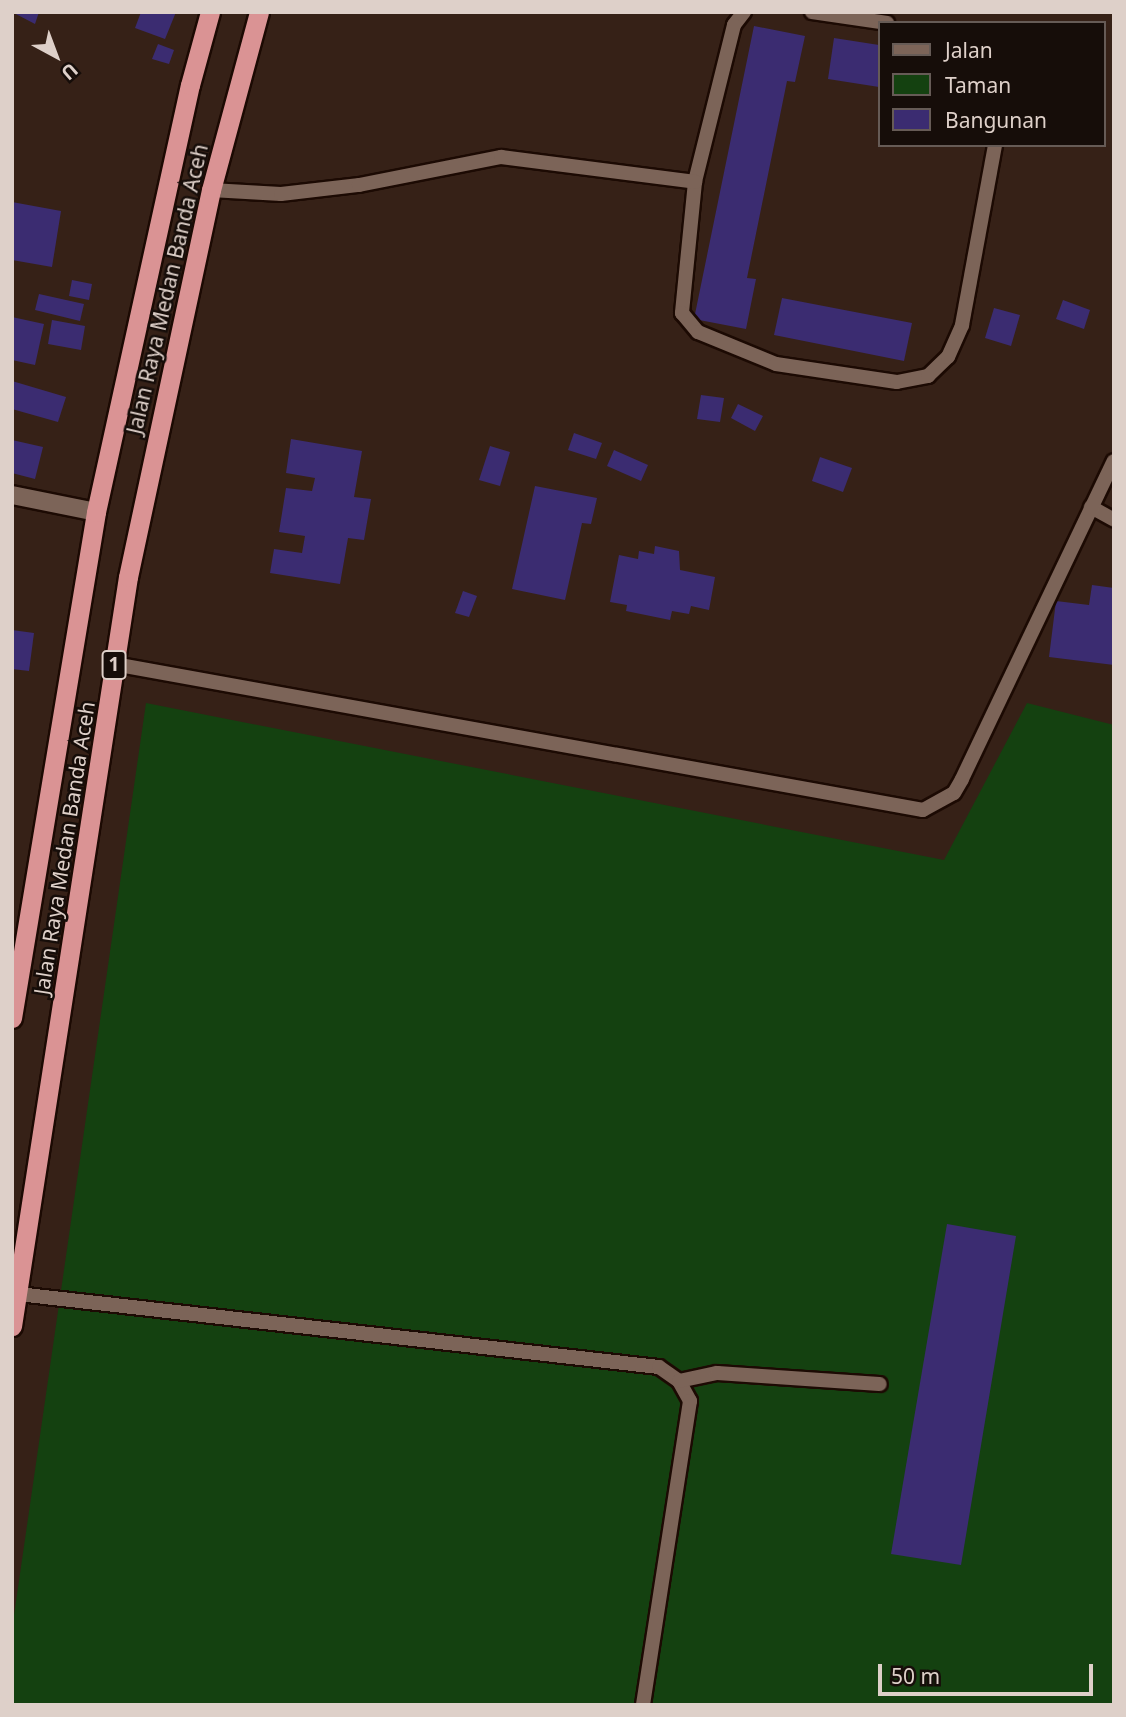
<!DOCTYPE html>
<html>
<head>
<meta charset="utf-8">
<style>
	body { margin:0 }
	#map { position:relative; width:1126px; height:1717px; overflow:hidden; background:#362117; font-family:"Noto Sans",sans-serif }
	div>[style] { position:absolute }
	.green>* { inset:0; background:#144110 }
	.building>* { inset:0; background:#3b2c71 }
	.roads { filter:drop-shadow(2px 0 #1c0a03) drop-shadow(-2px 0 #1c0a03) drop-shadow(0 2px #1c0a03) drop-shadow(0 -2px #1c0a03) }
	.service>* { height:14px; margin:-7px; padding:0 7px; transform-origin:7px; border-radius:7px; background:#7c6458 }
	.minor>* { height:18px; margin:-9px; padding:0 9px; transform-origin:9px; border-radius:9px; background:#7c6458 }
	.trunk>* { height:19px; margin:-9.5px; padding:0 9.5px; transform-origin:9.5px; border-radius:9.5px; background:#da9394 }
	span { translate:-50% -50%; white-space:nowrap; text-align:center; line-height:1.15; -webkit-text-stroke:5px #160d09; paint-order:stroke }
	.shield-label span { padding:2px 5px; background:#160d09; border:2px solid; border-radius:5px; -webkit-text-stroke-width:0 }
	.shield-label { font-size:19px; color:#ded0c9; font-weight:700 }
	.street-label { font-size:21px; color:#ded0c9 }
	.frame { position:absolute; inset:0; border:14px solid #ded0c9; pointer-events:none }
	.legend { position:absolute; left:878px; top:21px; width:228px; height:126px; box-sizing:border-box; background:#160d09; border:2px solid #665b56; margin:0; padding:9px 12px; list-style:none; font-size:21px; color:#ded0c9 }
	.legend li { display:flex; align-items:center; gap:14px; height:35px }
	.legend b { width:35px; border:2px solid #665b56 }
	.north { position:absolute; left:21px; top:21px; width:70px; height:70px; -webkit-text-stroke:5px #160d09; paint-order:stroke; rotate:139deg; font-size:19px; font-weight:700; line-height:28px; text-align:center; color:#ded0c9 }
	.north::after { content:''; display:block; margin:auto; width:24px; height:32px; background:#ded0c9; clip-path:polygon(50% 0,100% 100%,50% 72%,0 100%) }
	.scale { position:absolute; left:878px; top:1664px; width:215px; height:32px; box-sizing:border-box; border:4px solid #ded0c9; border-top:0; padding-left:9px; font-size:21px; line-height:24px; white-space:nowrap; color:#ded0c9; -webkit-text-stroke:5px #160d09; paint-order:stroke }
</style>
</head>
<body>
<div id="map">
	<div class="green">
		<div style="clip-path:polygon(146px 703px,944px 860px,1027px 703px,1114px 725px,1114px 1705px,12px 1705px,12px 1629px)"></div>
	</div>
	<div class="building">
		<div style="clip-path:polygon(12px 12px,39px 12px,35px 24px)"></div>
		<div style="clip-path:polygon(141px 12px,176px 12px,165px 39px,135px 28px)"></div>
		<div style="clip-path:polygon(754px 26px,805px 36px,795px 82px,787px 81px,747px 278px,756px 279px,746px 329px,694px 319px)"></div>
		<div style="clip-path:polygon(834px 38px,879px 45px,879px 87px,828px 79px)"></div>
		<div style="clip-path:polygon(158px 44px,174px 50px,169px 64px,152px 59px)"></div>
		<div style="clip-path:polygon(12px 202px,61px 211px,52px 267px,12px 260px)"></div>
		<div style="clip-path:polygon(72px 280px,92px 284px,89px 300px,69px 296px)"></div>
		<div style="clip-path:polygon(39px 294px,84px 304px,80px 321px,35px 310px)"></div>
		<div style="clip-path:polygon(782px 298px,912px 323px,904px 361px,774px 335px)"></div>
		<div style="clip-path:polygon(1063px 300px,1090px 310px,1084px 329px,1056px 319px)"></div>
		<div style="clip-path:polygon(994px 308px,1020px 315px,1011px 346px,985px 338px)"></div>
		<div style="clip-path:polygon(12px 317px,44px 324px,35px 365px,12px 360px)"></div>
		<div style="clip-path:polygon(52px 320px,85px 326px,81px 350px,48px 344px)"></div>
		<div style="clip-path:polygon(12px 381px,66px 397px,58px 422px,12px 409px)"></div>
		<div style="clip-path:polygon(701px 395px,724px 398px,720px 422px,697px 419px)"></div>
		<div style="clip-path:polygon(738px 404px,763px 416px,755px 431px,731px 418px)"></div>
		<div style="clip-path:polygon(574px 433px,602px 443px,596px 459px,568px 450px)"></div>
		<div style="clip-path:polygon(291px 439px,362px 451px,354px 497px,371px 499px,364px 540px,348px 538px,340px 584px,270px 573px,274px 549px,302px 553px,305px 536px,279px 532px,286px 488px,312px 491px,315px 478px,286px 473px)"></div>
		<div style="clip-path:polygon(12px 440px,43px 447px,35px 479px,12px 473px)"></div>
		<div style="clip-path:polygon(490px 446px,510px 452px,500px 486px,479px 480px)"></div>
		<div style="clip-path:polygon(614px 450px,648px 465px,641px 481px,607px 466px)"></div>
		<div style="clip-path:polygon(820px 457px,852px 468px,843px 492px,812px 481px)"></div>
		<div style="clip-path:polygon(535px 486px,597px 498px,591px 524px,582px 523px,565px 600px,512px 589px)"></div>
		<div style="clip-path:polygon(655px 546px,679px 551px,680px 570px,715px 577px,709px 610px,691px 606px,689px 614px,672px 611px,670px 620px,626px 611px,627px 605px,610px 602px,619px 555px,638px 559px,639px 551px,654px 554px)"></div>
		<div style="clip-path:polygon(1092px 585px,1114px 588px,1114px 665px,1049px 657px,1056px 601px,1089px 605px)"></div>
		<div style="clip-path:polygon(463px 591px,477px 596px,469px 617px,455px 613px)"></div>
		<div style="clip-path:polygon(12px 630px,34px 633px,29px 671px,12px 669px)"></div>
		<div style="clip-path:polygon(947px 1224px,1016px 1236px,961px 1565px,891px 1554px)"></div>
	</div>
	<div class="roads">
		<div class="service">
			<div style="left:744px;top:12px;width:16px;rotate:128deg"></div>
			<div style="left:734px;top:25px;width:162px;rotate:104deg"></div>
			<div style="left:695px;top:182px;width:132px;rotate:95.7deg"></div>
			<div style="left:682px;top:313px;width:25px;rotate:50deg"></div>
			<div style="left:698px;top:332px;width:84px;rotate:22.3deg"></div>
			<div style="left:776px;top:364px;width:122px;rotate:8.5deg"></div>
			<div style="left:897px;top:382px;width:32px;rotate:-11deg"></div>
			<div style="left:928px;top:376px;width:28px;rotate:-44deg"></div>
			<div style="left:948px;top:357px;width:35px;rotate:-66deg"></div>
			<div style="left:962px;top:325px;width:183px;rotate:-79.6deg"></div>
			<div style="left:812px;top:12px;width:76px;rotate:8.3deg"></div>
			<div style="left:211px;top:190px;width:70px;rotate:3.3deg"></div>
			<div style="left:281px;top:194px;width:79px;rotate:-6.6deg"></div>
			<div style="left:359px;top:185px;width:145px;rotate:-11.2deg"></div>
			<div style="left:501px;top:157px;width:196px;rotate:7.3deg"></div>
			<div style="left:1091px;top:507px;width:26px;rotate:29deg"></div>
			<div style="left:114px;top:664px;width:822px;rotate:10.23deg"></div>
			<div style="left:923px;top:810px;width:35px;rotate:-29deg"></div>
			<div style="left:954px;top:793px;width:16px;rotate:-60deg"></div>
			<div style="left:962px;top:779px;width:352px;rotate:-64.5deg"></div>
			<div style="left:18px;top:1294px;width:645px;rotate:6.5deg"></div>
			<div style="left:659px;top:1367px;width:24px;rotate:35deg"></div>
			<div style="left:679px;top:1381px;width:23px;rotate:61deg"></div>
			<div style="left:690px;top:1401px;width:308px;rotate:98.8deg"></div>
			<div style="left:679px;top:1381px;width:39px;rotate:-12deg"></div>
			<div style="left:717px;top:1373px;width:163px;rotate:3.9deg"></div>
		</div>
		<div class="minor">
			<div style="left:12px;top:495px;width:86px;rotate:11.4deg"></div>
		</div>
		<div class="trunk">
			<div style="left:12px;top:1018px;width:513px;rotate:-80.57deg"></div>
			<div style="left:96px;top:512px;width:437px;rotate:-77.6deg"></div>
			<div style="left:190px;top:85px;width:76px;rotate:-74.7deg"></div>
			<div style="left:12px;top:1326px;width:758px;rotate:-81.2deg"></div>
			<div style="left:128px;top:577px;width:396px;rotate:-77.9deg"></div>
			<div style="left:211px;top:190px;width:184px;rotate:-74.9deg"></div>
		</div>
	</div>
	<div class="shield-label">
		<span style="left:114px;top:665px">1</span>
	</div>
	<div class="street-label">
		<span style="left:167px;top:289px;rotate:-77deg">Jalan Raya Medan Banda Aceh</span>
		<span style="left:64px;top:848px;rotate:-81deg">Jalan Raya Medan Banda Aceh</span>
	</div>
	<div class="frame"></div>
	<ul class="legend">
	<li><b style="height:9px;background:#7c6458"></b>Jalan</li>
	<li><b style="height:19px;background:#144110"></b>Taman</li>
	<li><b style="height:19px;background:#3b2c71"></b>Bangunan</li>
	</ul>
	<div class="north">U</div>
	<div class="scale">50 m</div>
</div>
</body>
</html>
